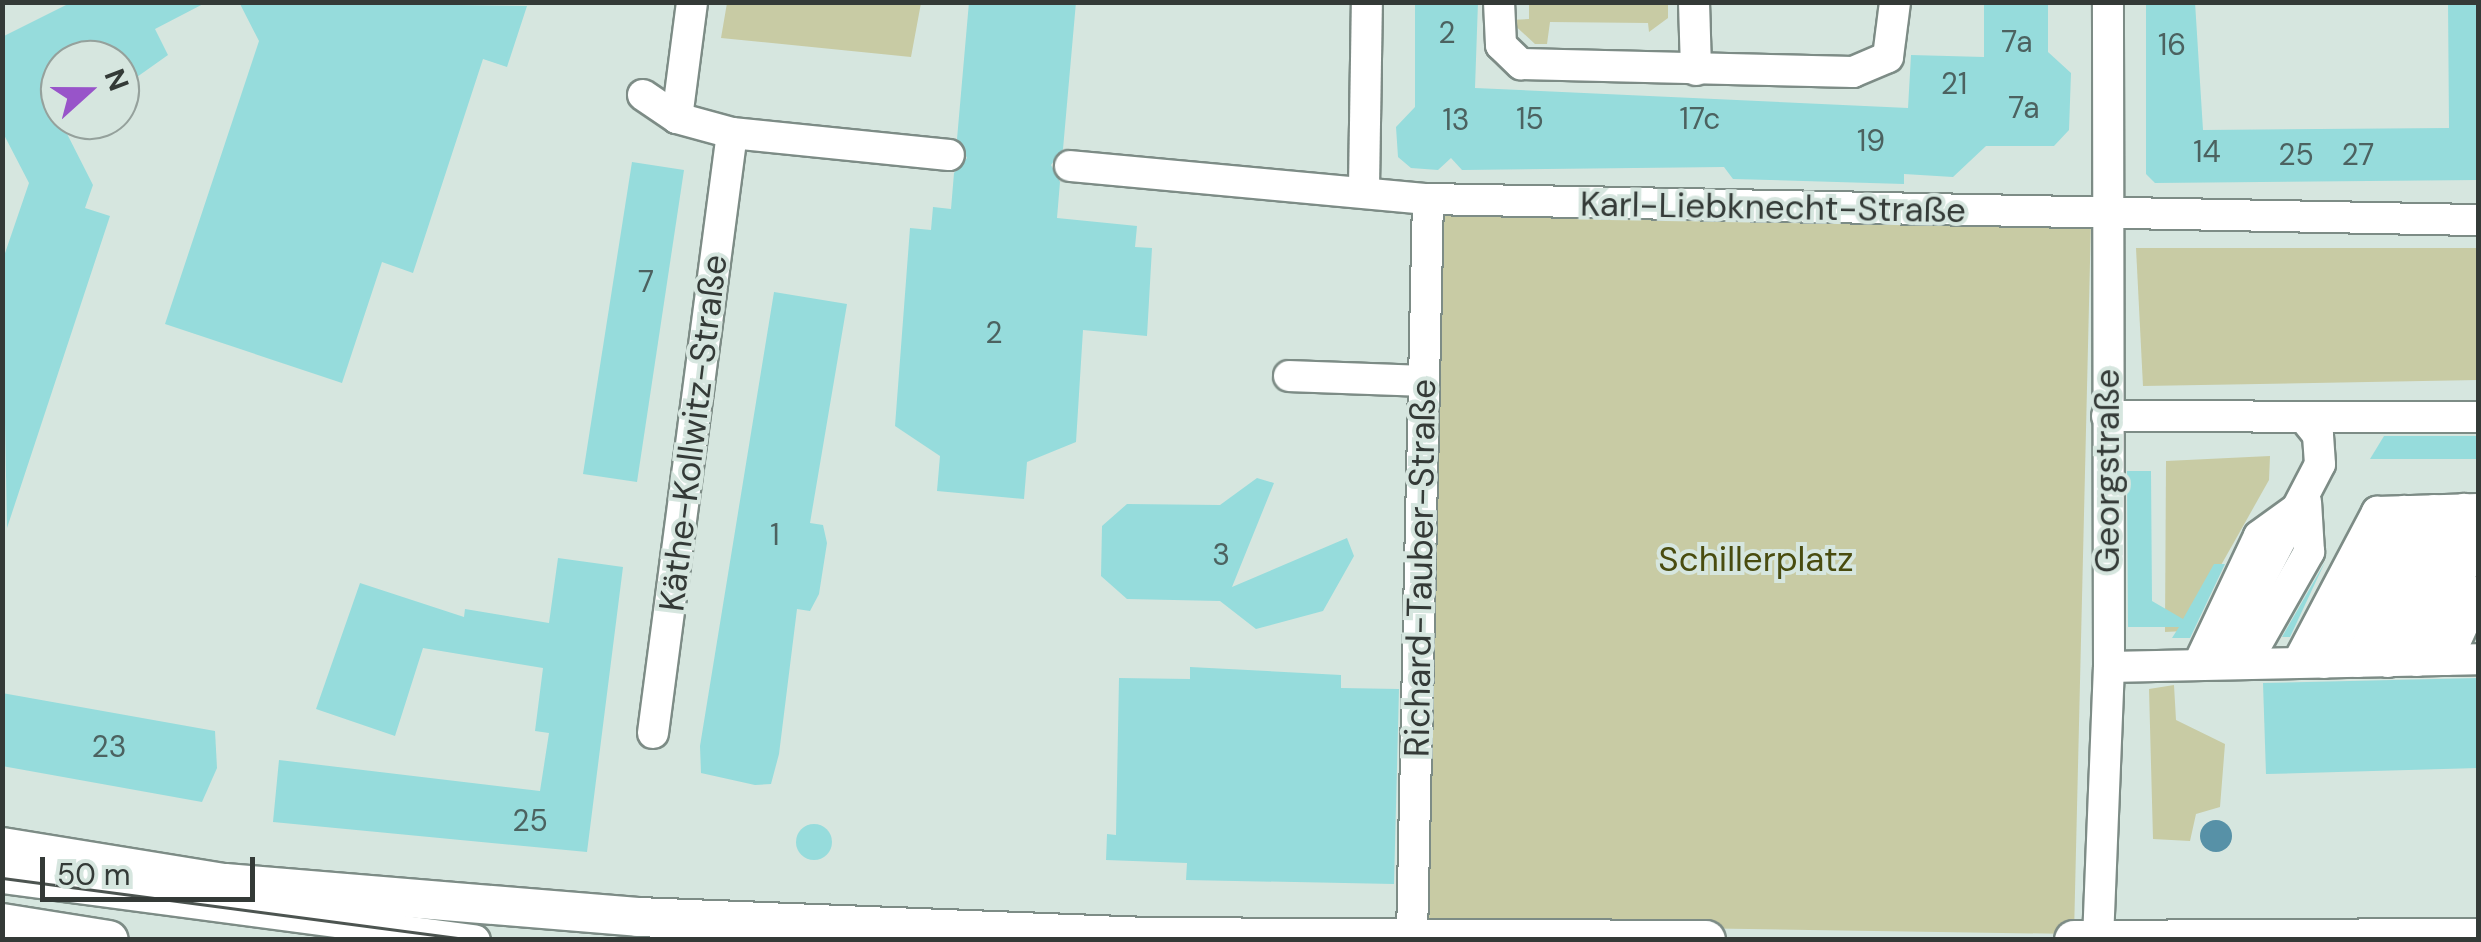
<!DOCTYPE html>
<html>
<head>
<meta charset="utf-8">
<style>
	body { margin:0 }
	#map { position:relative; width:2481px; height:942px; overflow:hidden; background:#d6e6df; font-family:"DM Sans",sans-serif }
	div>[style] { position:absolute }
	.green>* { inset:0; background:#c8cba4 }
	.water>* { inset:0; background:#5791a7 }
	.round { border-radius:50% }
	.building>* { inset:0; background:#96dcdc }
	.roads { filter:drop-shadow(2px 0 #7d8c86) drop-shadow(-2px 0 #7d8c86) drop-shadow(0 2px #7d8c86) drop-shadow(0 -2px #7d8c86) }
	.minor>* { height:30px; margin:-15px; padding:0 15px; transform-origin:15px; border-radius:15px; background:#fff }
	.major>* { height:38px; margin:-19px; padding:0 19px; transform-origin:19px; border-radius:19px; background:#fff }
	.tram>* { height:2.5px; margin:-1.25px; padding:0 1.25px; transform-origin:1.25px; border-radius:1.25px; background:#4c5450 }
	span { translate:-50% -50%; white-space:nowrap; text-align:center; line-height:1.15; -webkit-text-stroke:8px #d6e6df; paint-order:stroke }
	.number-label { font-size:30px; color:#4c6260 }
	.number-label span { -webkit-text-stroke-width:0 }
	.street-label { font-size:35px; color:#343a37 }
	.park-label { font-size:35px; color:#494c0f }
	.frame { position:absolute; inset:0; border:5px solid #343a37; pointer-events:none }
	.north { position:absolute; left:40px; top:40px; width:100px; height:100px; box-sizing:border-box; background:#d6e6df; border:2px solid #95a19c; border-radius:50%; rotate:69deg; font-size:28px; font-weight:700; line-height:40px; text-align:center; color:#343a37 }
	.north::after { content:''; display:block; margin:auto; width:35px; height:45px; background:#9854c9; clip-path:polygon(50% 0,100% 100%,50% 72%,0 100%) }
	.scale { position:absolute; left:40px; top:857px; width:215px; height:45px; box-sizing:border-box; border:5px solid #343a37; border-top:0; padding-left:12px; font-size:30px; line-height:35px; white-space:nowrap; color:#343a37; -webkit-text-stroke:8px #d6e6df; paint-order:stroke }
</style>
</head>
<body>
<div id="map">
	<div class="green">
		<div style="clip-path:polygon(727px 3px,727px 2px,921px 3px,911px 57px,721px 38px)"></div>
		<div style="clip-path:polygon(1529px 3px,1668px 3px,1668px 18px,1649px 32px,1648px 23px,1550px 22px,1547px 44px,1535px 44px,1509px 20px,1529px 19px)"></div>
		<div style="clip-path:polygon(1436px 209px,2091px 220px,2074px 934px,1419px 924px)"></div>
		<div style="clip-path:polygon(2136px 248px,2478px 248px,2478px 380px,2143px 386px)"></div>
		<div style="clip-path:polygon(2270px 456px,2269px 480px,2184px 631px,2165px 632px,2166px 461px)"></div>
		<div style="clip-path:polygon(2174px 685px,2176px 720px,2225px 744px,2220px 807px,2196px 814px,2190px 841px,2153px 839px,2149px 689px)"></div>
	</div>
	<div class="water">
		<div class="round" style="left:2200px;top:820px;width:32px;height:32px"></div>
	</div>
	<div class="building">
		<div style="clip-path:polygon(72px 2px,207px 2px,155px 29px,168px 55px,120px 89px,120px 60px,60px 60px,60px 120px,93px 185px,85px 208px,110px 216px,7px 528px,2px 262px,29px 183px,2px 131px,2px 37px)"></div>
		<div style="clip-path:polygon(239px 2px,527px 6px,507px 67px,483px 59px,413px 273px,382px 262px,342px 383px,165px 324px,259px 41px)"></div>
		<div style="clip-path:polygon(969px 2px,1076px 2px,1063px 149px,1051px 165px,1060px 182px,1057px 218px,1137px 226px,1135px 247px,1152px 248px,1147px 336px,1083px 330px,1076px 442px,1027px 462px,1024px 499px,937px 491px,940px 456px,895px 426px,910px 228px,931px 230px,933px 207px,951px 209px,954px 173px,967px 158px,957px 139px)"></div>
		<div style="clip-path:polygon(1415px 2px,1478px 2px,1475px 88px,1908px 108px,1911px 55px,1984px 57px,1984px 2px,2048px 2px,2048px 52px,2071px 73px,2069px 130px,2054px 146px,1986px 146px,1953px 177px,1904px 174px,1904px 184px,1733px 179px,1724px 167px,1462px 170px,1451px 158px,1438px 170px,1411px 168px,1398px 157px,1396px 127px,1415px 107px)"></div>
		<div style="clip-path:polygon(2146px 2px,2195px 2px,2203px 130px,2449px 128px,2448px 2px,2478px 2px,2478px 180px,2155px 183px,2146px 174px)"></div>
		<div style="clip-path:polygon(632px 162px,684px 170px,637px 482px,583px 474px)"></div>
		<div style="clip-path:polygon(774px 292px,847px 304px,810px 523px,823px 525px,827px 543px,819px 594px,810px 611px,797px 609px,779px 754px,771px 784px,755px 785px,701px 773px,700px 746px)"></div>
		<div style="clip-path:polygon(2384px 436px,2478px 436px,2478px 459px,2370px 459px)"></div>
		<div style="clip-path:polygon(2127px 471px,2151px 471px,2152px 601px,2183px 619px,2214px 564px,2225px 564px,2190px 638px,2172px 638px,2179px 627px,2128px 627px)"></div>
		<div style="clip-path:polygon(1257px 478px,1274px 483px,1232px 587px,1347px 538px,1354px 556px,1323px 611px,1256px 629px,1220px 601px,1127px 599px,1101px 576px,1102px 526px,1127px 504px,1220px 505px)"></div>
		<div style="clip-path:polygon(558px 558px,623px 567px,587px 852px,273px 822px,279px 760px,540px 791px,549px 733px,535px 731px,543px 668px,423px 648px,395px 736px,316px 709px,360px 583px,464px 617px,465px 609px,549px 623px)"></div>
		<div style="clip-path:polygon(2325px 562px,2290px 637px,2282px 637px)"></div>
		<div style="clip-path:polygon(1190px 667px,1341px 675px,1341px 688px,1399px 689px,1394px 884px,1186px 880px,1187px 863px,1106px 860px,1107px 834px,1116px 835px,1119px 678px,1190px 679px)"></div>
		<div style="clip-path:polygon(2478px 678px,2478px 768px,2266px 774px,2263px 683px)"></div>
		<div style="clip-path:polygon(2px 693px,215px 731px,217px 768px,202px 802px,2px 766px)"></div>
		<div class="round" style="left:796px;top:824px;width:36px;height:36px"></div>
	</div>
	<div class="roads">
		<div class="minor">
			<div style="left:1499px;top:2px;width:43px;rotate:87.3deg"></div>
			<div style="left:1501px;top:45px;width:28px;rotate:44deg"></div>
			<div style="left:1521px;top:64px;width:332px;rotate:1.4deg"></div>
			<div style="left:1853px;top:72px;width:38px;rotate:-23deg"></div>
			<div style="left:1888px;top:57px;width:55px;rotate:-82.7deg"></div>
			<div style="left:1694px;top:2px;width:68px;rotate:88.3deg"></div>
			<div style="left:643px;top:95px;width:41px;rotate:34.1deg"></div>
			<div style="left:677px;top:118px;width:57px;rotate:15.3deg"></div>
			<div style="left:732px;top:133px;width:218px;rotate:5.8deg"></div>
			<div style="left:677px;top:118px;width:117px;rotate:-82.6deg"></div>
			<div style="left:1070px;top:166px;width:360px;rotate:5.3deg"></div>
			<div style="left:1428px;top:199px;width:1050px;rotate:1.15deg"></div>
			<div style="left:1364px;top:187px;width:185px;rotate:-89.1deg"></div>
			<div style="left:1289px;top:376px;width:135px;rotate:2.1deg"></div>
			<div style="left:2107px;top:416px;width:371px;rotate:0.2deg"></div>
			<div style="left:2447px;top:660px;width:75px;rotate:-65.5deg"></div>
			<div style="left:2417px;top:661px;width:137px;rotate:-63.6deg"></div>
			<div style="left:2298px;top:662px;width:170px;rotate:-62.2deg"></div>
			<div style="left:2377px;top:512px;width:101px;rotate:-1.7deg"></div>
			<div style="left:2358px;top:662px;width:170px;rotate:-63.4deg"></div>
			<div style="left:2388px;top:662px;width:171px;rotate:-63.6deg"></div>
			<div style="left:2199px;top:663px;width:140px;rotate:-64.7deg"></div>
			<div style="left:2259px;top:536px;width:44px;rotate:-35.8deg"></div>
			<div style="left:2246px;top:663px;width:128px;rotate:-60.4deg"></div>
			<div style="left:2309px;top:552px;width:50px;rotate:-93.4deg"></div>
			<div style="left:2324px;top:663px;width:172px;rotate:-62.2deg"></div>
			<div style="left:2216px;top:664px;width:225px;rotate:-62.5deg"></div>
			<div style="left:2320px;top:464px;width:29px;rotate:-94deg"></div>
			<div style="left:2318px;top:435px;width:22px;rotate:-129deg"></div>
			<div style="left:2109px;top:667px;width:369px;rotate:-1.2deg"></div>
			<div style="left:653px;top:733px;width:605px;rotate:-82.5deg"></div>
			<div style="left:2px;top:878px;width:477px;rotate:7.5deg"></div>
			<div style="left:1412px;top:937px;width:738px;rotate:-88.76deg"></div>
			<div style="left:2098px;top:940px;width:273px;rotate:-87.7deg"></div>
			<div style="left:2109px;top:667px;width:665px;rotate:-90.09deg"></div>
		</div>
		<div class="major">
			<div style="left:2px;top:847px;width:226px;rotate:9.2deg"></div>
			<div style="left:225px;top:883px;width:414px;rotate:4.7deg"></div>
			<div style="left:638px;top:917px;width:509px;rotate:2.25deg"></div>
			<div style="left:1147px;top:937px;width:559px;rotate:0.31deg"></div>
			<div style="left:2px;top:923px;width:108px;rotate:9deg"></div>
			<div style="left:2074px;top:940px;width:404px;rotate:-0.3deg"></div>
		</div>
	</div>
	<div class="tram">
		<div style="left:2px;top:878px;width:477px;rotate:7.5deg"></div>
	</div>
	<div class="number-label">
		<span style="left:1447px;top:33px">2</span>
		<span style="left:2017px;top:42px">7a</span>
		<span style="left:2172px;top:45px">16</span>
		<span style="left:1954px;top:84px">21</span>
		<span style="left:2024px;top:108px">7a</span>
		<span style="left:1530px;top:119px">15</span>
		<span style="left:1700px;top:119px">17c</span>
		<span style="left:1456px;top:120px">13</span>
		<span style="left:1871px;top:141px">19</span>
		<span style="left:2207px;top:152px">14</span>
		<span style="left:2296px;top:155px">25</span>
		<span style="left:2358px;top:155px">27</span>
		<span style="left:646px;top:282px">7</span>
		<span style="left:994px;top:333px">2</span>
		<span style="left:775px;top:535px">1</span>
		<span style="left:1221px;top:555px">3</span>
		<span style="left:109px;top:747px">23</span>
		<span style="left:530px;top:821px">25</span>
	</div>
	<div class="street-label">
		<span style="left:1773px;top:207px;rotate:1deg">Karl-Liebknecht-Straße</span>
		<span style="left:693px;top:433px;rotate:-83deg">Käthe-Kollwitz-Straße</span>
		<span style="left:2107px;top:471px;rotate:-90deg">Georgstraße</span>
		<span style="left:1420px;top:568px;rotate:-89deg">Richard-Tauber-Straße</span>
	</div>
	<div class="park-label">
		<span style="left:1756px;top:559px">Schillerplatz</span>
	</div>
	<div class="frame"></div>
	<div class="north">N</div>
	<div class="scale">50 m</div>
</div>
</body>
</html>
